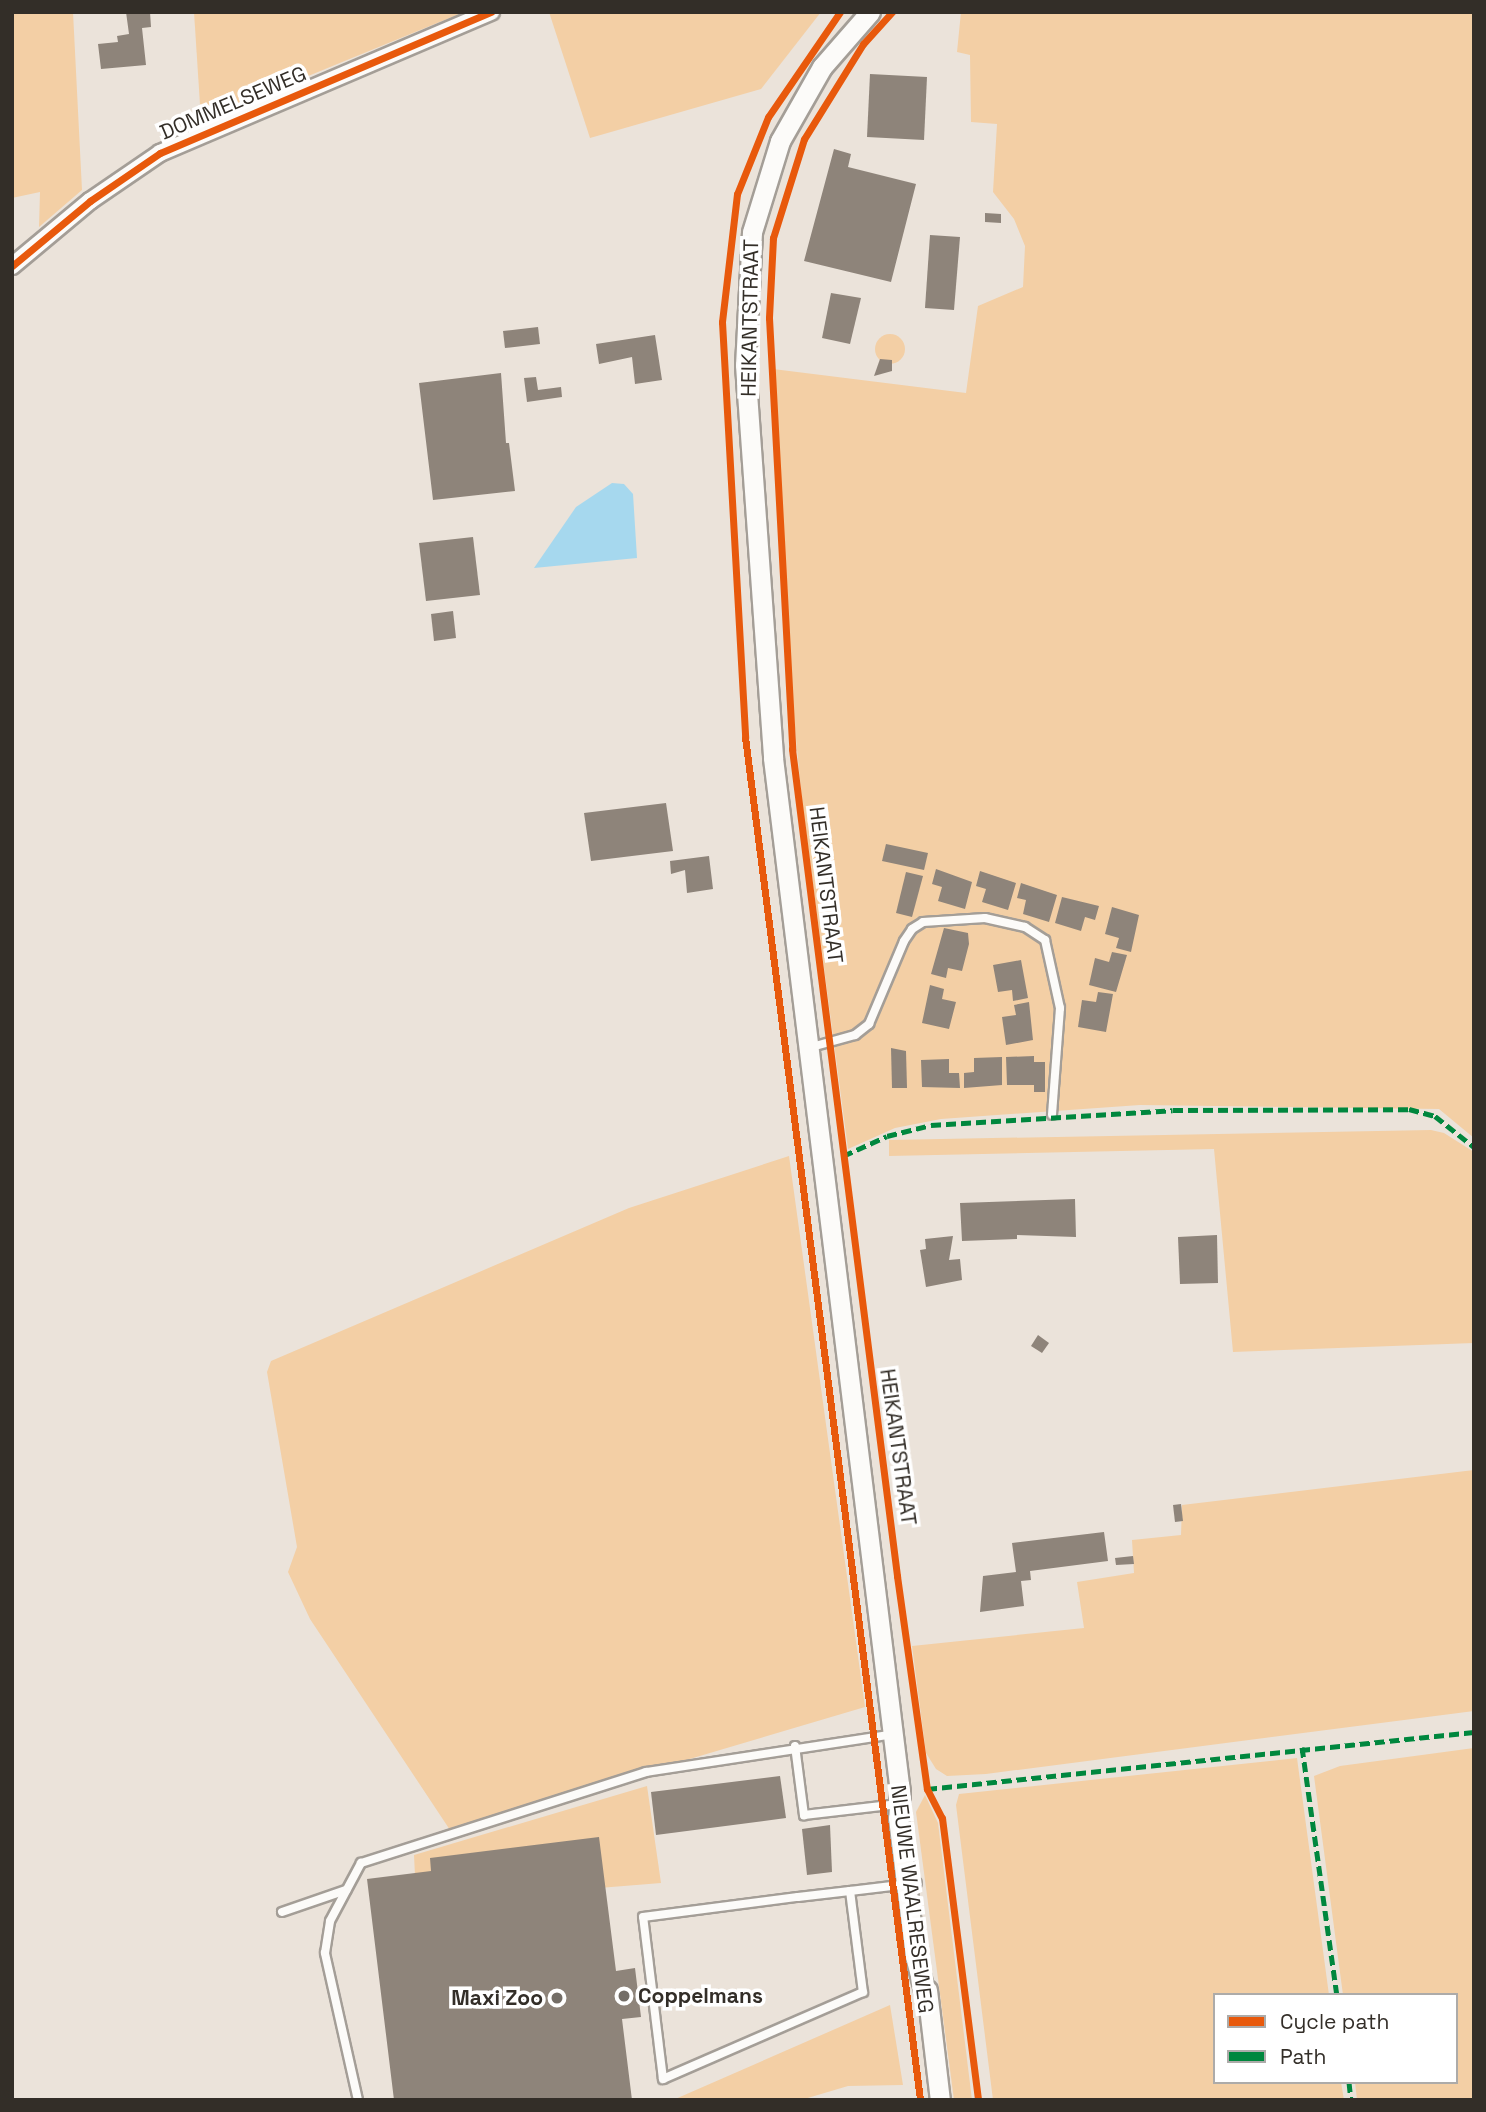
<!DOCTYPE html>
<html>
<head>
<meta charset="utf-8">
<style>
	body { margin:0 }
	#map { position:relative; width:1486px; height:2112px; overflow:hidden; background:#ebe3da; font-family:"Space Grotesk",sans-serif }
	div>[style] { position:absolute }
	.green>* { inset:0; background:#f3cfa5 }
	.round { border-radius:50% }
	.water>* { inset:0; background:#a6d8ee }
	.building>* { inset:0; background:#8e847a }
	.roads { filter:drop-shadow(2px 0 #a49e97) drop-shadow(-2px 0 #a49e97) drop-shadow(0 2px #a49e97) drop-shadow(0 -2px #a49e97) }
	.service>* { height:8px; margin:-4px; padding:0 4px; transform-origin:4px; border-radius:4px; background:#fcfbf9 }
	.minor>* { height:16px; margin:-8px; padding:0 8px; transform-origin:8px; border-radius:8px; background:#fcfbf9 }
	.tertiary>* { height:19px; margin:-9.5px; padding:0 9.5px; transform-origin:9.5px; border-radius:9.5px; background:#fcfbf9 }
	.quiet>* { height:5px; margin-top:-2.5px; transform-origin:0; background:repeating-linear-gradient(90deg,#00873e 0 10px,transparent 0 15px) }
	.cycleway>* { height:7px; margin:-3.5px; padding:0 3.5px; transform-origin:3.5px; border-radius:3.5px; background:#e8590c }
	.dots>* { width:19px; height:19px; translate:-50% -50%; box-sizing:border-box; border:4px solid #fff; border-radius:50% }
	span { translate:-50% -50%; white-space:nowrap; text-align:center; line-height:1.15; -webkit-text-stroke:7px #fff; paint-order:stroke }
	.street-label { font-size:21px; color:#332e28 }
	.poi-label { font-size:21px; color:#332e28; font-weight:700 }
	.left { translate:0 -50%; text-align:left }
	.right { translate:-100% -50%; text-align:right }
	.frame { position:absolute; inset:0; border:14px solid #332e28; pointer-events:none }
	.legend { position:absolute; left:1213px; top:1993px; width:245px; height:91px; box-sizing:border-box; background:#fff; border:2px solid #adaba9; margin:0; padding:9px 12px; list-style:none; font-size:21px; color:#332e28 }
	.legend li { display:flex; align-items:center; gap:14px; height:35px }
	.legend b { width:35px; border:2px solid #adaba9 }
</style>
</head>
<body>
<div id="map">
	<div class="green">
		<div style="clip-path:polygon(12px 12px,73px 12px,82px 190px,39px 227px,40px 192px,12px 198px)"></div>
		<div style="clip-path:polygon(194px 12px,464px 12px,201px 120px)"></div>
		<div style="clip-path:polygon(549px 12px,821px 12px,761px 89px,590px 138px)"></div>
		<div style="clip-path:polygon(961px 12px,1474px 12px,1474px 1138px,1439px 1109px,1140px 1105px,941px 1119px,895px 1128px,848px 1149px,802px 801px,781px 582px,773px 369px,966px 393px,978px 306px,1023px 287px,1025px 246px,1014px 219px,993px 192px,997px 124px,971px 122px,970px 55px,957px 52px)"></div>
		<div class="round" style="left:875px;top:334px;width:30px;height:30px"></div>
		<div style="clip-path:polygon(1431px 1130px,1444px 1133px,1474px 1152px,1474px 1343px,1233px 1352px,1214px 1149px,889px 1156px,889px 1140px)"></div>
		<div style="clip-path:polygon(789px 1156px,865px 1707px,450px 1830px,310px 1619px,288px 1572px,297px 1547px,267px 1372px,271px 1361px,629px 1208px)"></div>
		<div style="clip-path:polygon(1474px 1470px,1474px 1711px,986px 1774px,947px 1776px,936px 1769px,926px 1753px,912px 1646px,1084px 1628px,1077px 1582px,1134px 1573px,1132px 1540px,1181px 1535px,1182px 1505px)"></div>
		<div style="clip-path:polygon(1474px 1748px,1474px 2100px,1357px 2100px,1355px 2082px,1456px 2082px,1456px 1995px,1343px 1995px,1314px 1776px,1340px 1766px)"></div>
		<div style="clip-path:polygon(1297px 1758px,1329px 1995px,1215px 1995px,1215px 2082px,1341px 2082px,1344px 2100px,993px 2100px,956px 1805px,959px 1794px)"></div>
		<div style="clip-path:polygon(647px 1786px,661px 1883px,599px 1888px,419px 1959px,414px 1855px)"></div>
		<div style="clip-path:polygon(925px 1795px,938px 1823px,972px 2100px,954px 2100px,916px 1812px)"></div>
		<div style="clip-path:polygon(890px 2005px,903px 2085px,848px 2086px,801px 2100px,673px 2100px)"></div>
	</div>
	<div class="water">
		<div style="clip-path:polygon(612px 483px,624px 484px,633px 494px,637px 558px,534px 568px,576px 507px)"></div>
	</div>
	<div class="building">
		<div style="clip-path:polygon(126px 12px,150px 12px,151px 27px,142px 28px,146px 65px,101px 69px,98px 44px,118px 42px,117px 36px,129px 34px)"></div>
		<div style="clip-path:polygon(870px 74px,927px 77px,924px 140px,867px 137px)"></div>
		<div style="clip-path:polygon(834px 149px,851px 154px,848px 167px,916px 184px,891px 282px,804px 261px)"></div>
		<div style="clip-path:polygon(985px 213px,1001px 214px,1001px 223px,985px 222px)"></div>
		<div style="clip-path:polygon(930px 235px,960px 237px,954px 310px,925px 308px)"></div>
		<div style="clip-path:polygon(831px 293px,861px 298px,850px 344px,822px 338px)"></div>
		<div style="clip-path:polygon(538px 327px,540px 344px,505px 348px,503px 331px)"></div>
		<div style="clip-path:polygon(655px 335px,662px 380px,635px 384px,632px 357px,599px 364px,596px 344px)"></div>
		<div style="clip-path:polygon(880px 359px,892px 360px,892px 371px,874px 376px)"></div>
		<div style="clip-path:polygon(501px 373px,506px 443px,509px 443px,515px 491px,433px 500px,419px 383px)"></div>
		<div style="clip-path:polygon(536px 377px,538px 390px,561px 387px,562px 397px,527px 402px,524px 378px)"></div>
		<div style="clip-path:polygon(473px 537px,480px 595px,426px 601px,419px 543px)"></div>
		<div style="clip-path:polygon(453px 611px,456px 638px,434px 641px,431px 614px)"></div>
		<div style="clip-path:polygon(666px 803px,673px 851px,591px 861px,584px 813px)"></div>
		<div style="clip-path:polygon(886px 844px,928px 853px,924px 870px,882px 861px)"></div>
		<div style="clip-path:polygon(709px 856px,713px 889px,687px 893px,685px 870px,671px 874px,670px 861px)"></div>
		<div style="clip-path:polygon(936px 869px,972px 882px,965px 909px,938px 901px,942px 887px,932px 884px)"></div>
		<div style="clip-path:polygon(980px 871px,1016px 883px,1008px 910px,982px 902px,986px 889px,976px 886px)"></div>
		<div style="clip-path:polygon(906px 872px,923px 876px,912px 917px,896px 913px)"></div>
		<div style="clip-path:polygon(1021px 883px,1057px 895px,1049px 922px,1023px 914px,1026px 900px,1017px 898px)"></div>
		<div style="clip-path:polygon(1062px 897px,1099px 906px,1095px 920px,1085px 917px,1081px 931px,1055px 923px)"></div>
		<div style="clip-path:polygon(1112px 907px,1139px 915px,1131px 952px,1116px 948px,1119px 938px,1105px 934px)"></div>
		<div style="clip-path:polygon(944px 928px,968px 933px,969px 944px,962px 971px,948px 968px,946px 978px,931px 974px)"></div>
		<div style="clip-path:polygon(1112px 952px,1127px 955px,1116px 992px,1089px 985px,1095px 958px,1109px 962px)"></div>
		<div style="clip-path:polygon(1021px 960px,1028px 998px,1013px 1001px,1012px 990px,998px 992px,993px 965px)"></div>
		<div style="clip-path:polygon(930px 985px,944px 989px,942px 999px,956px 1002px,949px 1029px,922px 1023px)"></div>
		<div style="clip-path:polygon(1098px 992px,1113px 994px,1106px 1032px,1078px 1027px,1082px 1000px,1096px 1002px)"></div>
		<div style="clip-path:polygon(1029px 1002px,1033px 1040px,1006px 1045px,1002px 1017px,1016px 1015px,1014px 1005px)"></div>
		<div style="clip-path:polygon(891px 1048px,906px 1051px,907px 1088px,892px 1088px)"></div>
		<div style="clip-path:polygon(1034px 1056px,1034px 1062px,1045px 1062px,1045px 1092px,1034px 1092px,1034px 1085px,1007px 1085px,1006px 1057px)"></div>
		<div style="clip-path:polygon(1002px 1057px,1002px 1085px,964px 1088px,964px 1073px,974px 1072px,974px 1058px)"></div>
		<div style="clip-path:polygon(949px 1059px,949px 1073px,959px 1073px,960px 1088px,922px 1087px,921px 1060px)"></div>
		<div style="clip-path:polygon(1075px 1199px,1076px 1237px,1017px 1235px,1017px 1239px,962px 1241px,960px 1203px)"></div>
		<div style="clip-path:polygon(1217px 1235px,1218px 1283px,1180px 1284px,1178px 1237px)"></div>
		<div style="clip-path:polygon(953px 1236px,949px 1260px,960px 1259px,962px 1280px,926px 1287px,920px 1250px,926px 1249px,925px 1239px)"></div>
		<div style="clip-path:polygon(1038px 1335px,1049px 1343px,1042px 1353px,1031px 1346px)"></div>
		<div style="clip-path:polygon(1181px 1504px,1183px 1521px,1175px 1522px,1173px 1505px)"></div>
		<div style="clip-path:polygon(1104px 1532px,1108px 1561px,1030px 1571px,1031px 1580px,1021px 1581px,1024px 1606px,980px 1612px,983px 1576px,1016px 1572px,1012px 1543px)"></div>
		<div style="clip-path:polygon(1133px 1556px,1134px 1564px,1116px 1565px,1115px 1558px)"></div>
		<div style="clip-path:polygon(780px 1776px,786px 1818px,656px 1835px,651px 1792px)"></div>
		<div style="clip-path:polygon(830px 1825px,832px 1872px,807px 1875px,802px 1829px)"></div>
		<div style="clip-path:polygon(599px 1837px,616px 1971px,635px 1968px,641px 2017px,622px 2019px,632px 2100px,394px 2100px,367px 1879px,431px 1871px,430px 1858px)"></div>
	</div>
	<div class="roads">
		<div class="service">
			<div style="left:808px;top:1048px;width:49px;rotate:-15.5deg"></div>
			<div style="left:855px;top:1035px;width:18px;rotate:-38deg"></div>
			<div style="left:869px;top:1024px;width:90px;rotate:-67.1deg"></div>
			<div style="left:904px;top:941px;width:14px;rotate:-56deg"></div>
			<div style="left:912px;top:929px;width:13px;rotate:-32deg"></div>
			<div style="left:923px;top:922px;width:62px;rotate:-3.7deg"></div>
			<div style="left:985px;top:918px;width:41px;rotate:12.7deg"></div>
			<div style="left:1025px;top:927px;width:24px;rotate:33deg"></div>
			<div style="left:1045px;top:940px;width:70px;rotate:77.6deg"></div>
			<div style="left:1060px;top:1008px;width:107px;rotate:94.3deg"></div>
			<div style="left:795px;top:1746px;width:70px;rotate:82.6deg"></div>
			<div style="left:804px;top:1815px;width:95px;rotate:-6.7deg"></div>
			<div style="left:850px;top:1891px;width:102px;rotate:82.7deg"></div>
			<div style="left:863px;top:1992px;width:218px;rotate:156.5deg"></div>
			<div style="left:663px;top:2079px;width:163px;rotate:-97deg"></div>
			<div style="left:643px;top:1917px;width:156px;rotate:-7.4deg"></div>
			<div style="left:798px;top:1897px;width:52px;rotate:-6.6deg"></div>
			<div style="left:850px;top:1891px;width:42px;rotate:-6.8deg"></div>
			<div style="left:892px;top:1886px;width:25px;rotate:-7deg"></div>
			<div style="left:282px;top:1912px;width:68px;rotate:-19deg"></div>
			<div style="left:358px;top:2100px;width:151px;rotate:-102.7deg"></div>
			<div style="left:325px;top:1953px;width:32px;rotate:-81deg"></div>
			<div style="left:330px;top:1921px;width:66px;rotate:-61.9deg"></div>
			<div style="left:361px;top:1863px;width:299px;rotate:-17.7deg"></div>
			<div style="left:646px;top:1772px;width:250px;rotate:-8.7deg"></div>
		</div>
		<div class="minor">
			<div style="left:12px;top:266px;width:102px;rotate:-39.8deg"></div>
			<div style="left:90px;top:201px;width:85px;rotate:-34.4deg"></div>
			<div style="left:160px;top:153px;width:360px;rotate:-23.1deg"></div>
		</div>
		<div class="tertiary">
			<div style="left:870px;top:12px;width:73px;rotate:131.1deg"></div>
			<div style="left:822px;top:67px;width:85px;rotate:119.6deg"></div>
			<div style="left:780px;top:141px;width:95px;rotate:107.1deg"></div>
			<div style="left:752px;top:232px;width:133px;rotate:93deg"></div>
			<div style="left:745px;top:365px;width:394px;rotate:85.9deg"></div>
			<div style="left:773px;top:758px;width:1042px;rotate:83deg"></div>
			<div style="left:900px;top:1792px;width:26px;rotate:94deg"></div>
			<div style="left:898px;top:1818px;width:139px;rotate:83deg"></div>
			<div style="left:915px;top:1956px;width:47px;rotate:75.1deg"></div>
			<div style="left:927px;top:1990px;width:111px;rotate:83.3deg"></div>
		</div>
	</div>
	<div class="quiet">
		<div style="left:843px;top:1156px;width:48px;rotate:-24.4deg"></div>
		<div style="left:887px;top:1136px;width:45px;rotate:-14deg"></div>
		<div style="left:931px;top:1125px;width:242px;rotate:-3.5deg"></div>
		<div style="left:1173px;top:1110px;width:236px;rotate:-0.2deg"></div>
		<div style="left:1409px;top:1109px;width:27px;rotate:15deg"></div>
		<div style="left:1435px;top:1116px;width:50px;rotate:38.5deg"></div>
		<div style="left:1302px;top:1747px;width:250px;rotate:82deg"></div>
		<div style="left:927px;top:1789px;width:550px;rotate:-5.95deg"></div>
		<div style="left:1349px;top:2082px;width:18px;rotate:84deg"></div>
	</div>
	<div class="cycleway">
		<div style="left:840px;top:12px;width:127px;rotate:124.4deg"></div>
		<div style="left:768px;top:117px;width:83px;rotate:111.9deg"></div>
		<div style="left:737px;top:194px;width:129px;rotate:96.7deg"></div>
		<div style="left:722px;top:322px;width:416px;rotate:86.8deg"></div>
		<div style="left:745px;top:737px;width:1374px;rotate:82.68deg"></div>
		<div style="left:892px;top:12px;width:43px;rotate:132.2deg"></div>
		<div style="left:863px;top:44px;width:112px;rotate:121.8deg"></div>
		<div style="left:804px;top:139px;width:104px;rotate:107.4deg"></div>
		<div style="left:773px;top:238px;width:80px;rotate:92.9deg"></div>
		<div style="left:769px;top:318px;width:432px;rotate:86.9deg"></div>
		<div style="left:792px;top:749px;width:834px;rotate:82.76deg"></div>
		<div style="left:897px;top:1576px;width:215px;rotate:82deg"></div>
		<div style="left:927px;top:1789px;width:33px;rotate:63deg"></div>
		<div style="left:942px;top:1818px;width:284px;rotate:82.7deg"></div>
		<div style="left:12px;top:266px;width:102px;rotate:-39.8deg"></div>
		<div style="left:90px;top:201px;width:85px;rotate:-34.4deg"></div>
		<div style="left:160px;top:153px;width:360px;rotate:-23.1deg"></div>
	</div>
	<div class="dots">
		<div style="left:624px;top:1996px;background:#736d66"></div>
		<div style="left:557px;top:1998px;background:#736d66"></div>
	</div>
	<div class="street-label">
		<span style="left:233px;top:103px;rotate:-23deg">DOMMELSEWEG</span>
		<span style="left:750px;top:318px;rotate:-89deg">HEIKANTSTRAAT</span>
		<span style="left:826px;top:885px;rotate:83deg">HEIKANTSTRAAT</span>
		<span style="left:898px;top:1447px;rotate:82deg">HEIKANTSTRAAT</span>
		<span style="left:912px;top:1899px;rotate:83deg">NIEUWE WAALRESEWEG</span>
	</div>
	<div class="poi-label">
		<span class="left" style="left:638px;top:1996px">Coppelmans</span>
		<span class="right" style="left:543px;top:1998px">Maxi Zoo</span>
	</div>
	<div class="frame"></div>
	<ul class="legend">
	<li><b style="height:9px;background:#e8590c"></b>Cycle path</li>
	<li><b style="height:9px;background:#00873e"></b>Path</li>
	</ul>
</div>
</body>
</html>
